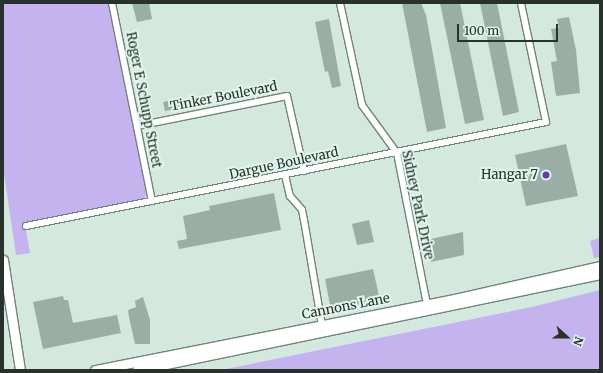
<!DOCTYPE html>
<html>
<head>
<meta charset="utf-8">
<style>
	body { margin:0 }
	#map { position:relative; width:603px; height:373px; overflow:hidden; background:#d3e9de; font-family:Merriweather,serif }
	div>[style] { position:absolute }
	.green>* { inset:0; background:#c4b3ee }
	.building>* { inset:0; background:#99aea4 }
	.roads { filter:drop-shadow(1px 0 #70847b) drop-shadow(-1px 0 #70847b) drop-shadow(0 1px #70847b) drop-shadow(0 -1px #70847b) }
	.street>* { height:6px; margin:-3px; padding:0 3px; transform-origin:3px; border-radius:3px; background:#fff }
	.secondary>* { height:9px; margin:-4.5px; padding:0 4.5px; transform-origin:4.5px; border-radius:4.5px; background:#fff }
	.dots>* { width:11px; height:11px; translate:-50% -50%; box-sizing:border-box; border:2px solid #e0f6ec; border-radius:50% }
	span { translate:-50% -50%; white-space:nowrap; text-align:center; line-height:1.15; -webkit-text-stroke:4px #e0f6ec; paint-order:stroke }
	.street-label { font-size:13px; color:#29312d }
	.poi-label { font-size:13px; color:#29312d }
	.right { translate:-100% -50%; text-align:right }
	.frame { position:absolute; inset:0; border:4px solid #29312d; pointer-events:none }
	.north { position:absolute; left:547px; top:317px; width:40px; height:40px; -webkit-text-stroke:3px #e0f6ec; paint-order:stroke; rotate:111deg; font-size:11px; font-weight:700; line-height:16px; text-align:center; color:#29312d }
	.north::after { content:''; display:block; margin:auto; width:14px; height:18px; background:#29312d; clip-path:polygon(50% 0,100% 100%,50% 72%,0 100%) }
	.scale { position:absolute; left:457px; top:24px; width:101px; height:18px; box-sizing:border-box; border:2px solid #29312d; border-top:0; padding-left:5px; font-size:12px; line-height:14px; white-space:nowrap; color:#29312d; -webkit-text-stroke:3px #e0f6ec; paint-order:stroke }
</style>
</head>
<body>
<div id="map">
	<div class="green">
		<div style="clip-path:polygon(3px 3px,111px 3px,148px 192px,142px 202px,25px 225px,30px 253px,16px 255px,3px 167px)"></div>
		<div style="clip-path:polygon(600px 238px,600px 257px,594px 258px,590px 241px)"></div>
		<div style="clip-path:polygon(600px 290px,600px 370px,221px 370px,532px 307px)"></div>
	</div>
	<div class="building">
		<div style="clip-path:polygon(132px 3px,149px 3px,152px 19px,137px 22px)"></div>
		<div style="clip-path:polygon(402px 3px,421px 3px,426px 15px,446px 128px,427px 132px)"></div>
		<div style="clip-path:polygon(440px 3px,460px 3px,484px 120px,465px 124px)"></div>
		<div style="clip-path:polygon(480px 3px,497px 3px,519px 112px,503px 116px)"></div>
		<div style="clip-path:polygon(569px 17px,576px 50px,580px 93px,556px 96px,551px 62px,557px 61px,551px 29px,559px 28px,557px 19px)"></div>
		<div style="clip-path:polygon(329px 19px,341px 86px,332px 88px,328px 71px,325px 72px,315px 22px)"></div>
		<div style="clip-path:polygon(179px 99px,181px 108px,165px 111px,163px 102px)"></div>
		<div style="clip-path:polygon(566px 144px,578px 196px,526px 206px,515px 155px)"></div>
		<div style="clip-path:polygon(274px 193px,281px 230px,179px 249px,177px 241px,187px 239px,183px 216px,210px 210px,209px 206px)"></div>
		<div style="clip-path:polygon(369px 220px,374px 242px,357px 245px,352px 224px)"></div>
		<div style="clip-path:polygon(463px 232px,464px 255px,431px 262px,426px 240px)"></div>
		<div style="clip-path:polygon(373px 269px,380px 300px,331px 310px,325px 279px)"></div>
		<div style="clip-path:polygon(63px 296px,64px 300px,68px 300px,73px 323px,117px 315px,121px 333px,43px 349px,33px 302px)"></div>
		<div style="clip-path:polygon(143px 297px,150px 320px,150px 344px,135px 344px,129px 317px,128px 310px,136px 307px,135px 301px)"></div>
	</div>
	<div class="roads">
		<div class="street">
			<div style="left:112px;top:3px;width:202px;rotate:78.6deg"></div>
			<div style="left:340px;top:3px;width:104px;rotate:77.8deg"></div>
			<div style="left:362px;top:105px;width:59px;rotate:53.9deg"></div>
			<div style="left:397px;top:153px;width:154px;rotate:78.8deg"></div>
			<div style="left:137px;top:126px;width:153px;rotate:-11.3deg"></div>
			<div style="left:287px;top:96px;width:77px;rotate:77.2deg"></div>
			<div style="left:285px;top:175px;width:22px;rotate:77deg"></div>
			<div style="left:290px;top:196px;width:18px;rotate:49deg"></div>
			<div style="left:302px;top:210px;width:10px;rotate:79deg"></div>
			<div style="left:304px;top:220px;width:107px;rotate:80.3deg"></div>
			<div style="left:26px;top:226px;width:530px;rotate:-11.31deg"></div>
			<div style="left:546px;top:122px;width:122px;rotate:-101.9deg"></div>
		</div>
		<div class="secondary">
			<div style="left:3px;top:260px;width:111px;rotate:81.2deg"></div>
			<div style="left:95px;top:370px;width:371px;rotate:-11.2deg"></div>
			<div style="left:459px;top:298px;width:145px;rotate:-12.8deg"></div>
			<div style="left:137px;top:370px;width:473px;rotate:-11.7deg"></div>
		</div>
	</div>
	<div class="dots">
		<div style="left:546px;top:175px;background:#6837ae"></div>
	</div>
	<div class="street-label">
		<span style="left:224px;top:97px;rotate:-11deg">Tinker Boulevard</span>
		<span style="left:143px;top:100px;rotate:79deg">Roger E Schupp Street</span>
		<span style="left:284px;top:164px;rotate:-12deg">Dargue Boulevard</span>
		<span style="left:417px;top:205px;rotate:78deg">Sidney Park Drive</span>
		<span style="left:346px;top:307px;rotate:-11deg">Cannons Lane</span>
	</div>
	<div class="poi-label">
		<span class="right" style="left:538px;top:175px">Hangar 7</span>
	</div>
	<div class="frame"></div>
	<div class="north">N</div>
	<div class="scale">100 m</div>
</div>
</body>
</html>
